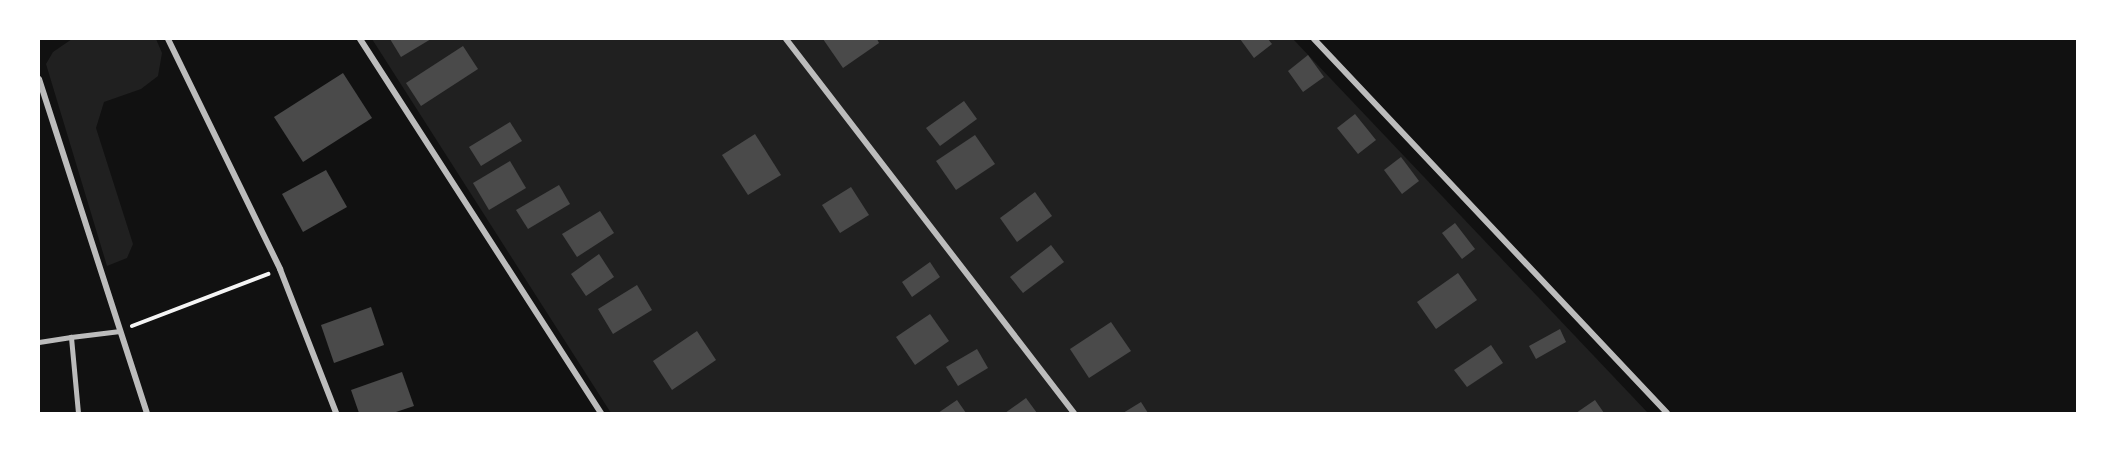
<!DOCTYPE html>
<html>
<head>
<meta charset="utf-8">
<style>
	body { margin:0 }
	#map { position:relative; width:2116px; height:452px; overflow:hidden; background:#111; font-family:Montserrat,sans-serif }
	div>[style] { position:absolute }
	.green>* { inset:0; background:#202020 }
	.building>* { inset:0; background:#4a4a4a }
	.path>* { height:4px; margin:-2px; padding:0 2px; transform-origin:2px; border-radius:2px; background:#f5f5f5 }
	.service>* { height:4.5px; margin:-2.25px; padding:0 2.25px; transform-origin:2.25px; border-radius:2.25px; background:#bcbcbc }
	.minor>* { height:6px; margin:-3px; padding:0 3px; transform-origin:3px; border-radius:3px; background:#bcbcbc }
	span { translate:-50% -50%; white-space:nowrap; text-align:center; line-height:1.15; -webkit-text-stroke:4.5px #fff; paint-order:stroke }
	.frame { position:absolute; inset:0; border:40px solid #fff; pointer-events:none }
</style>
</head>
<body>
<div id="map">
	<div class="green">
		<div style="clip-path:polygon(72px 39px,156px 39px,162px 53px,158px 76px,141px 89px,104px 102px,96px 128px,133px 244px,127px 258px,107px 266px,46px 64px,53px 52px)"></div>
		<div style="clip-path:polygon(372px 39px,1293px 39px,1648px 413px,611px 413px)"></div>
	</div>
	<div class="building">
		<div style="clip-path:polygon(390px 39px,431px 39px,401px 57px)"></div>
		<div style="clip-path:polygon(823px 39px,877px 39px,879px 43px,843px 68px)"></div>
		<div style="clip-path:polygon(1240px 39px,1268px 39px,1272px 44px,1254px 58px)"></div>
		<div style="clip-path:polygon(463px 46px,478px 69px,421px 106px,406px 83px)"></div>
		<div style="clip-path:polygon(1308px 55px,1324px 77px,1303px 92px,1288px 71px)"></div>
		<div style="clip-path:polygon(343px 73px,372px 118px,303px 162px,274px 117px)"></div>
		<div style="clip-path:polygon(964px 101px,977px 119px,940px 146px,926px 128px)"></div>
		<div style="clip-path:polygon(1355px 114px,1376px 140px,1358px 154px,1337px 128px)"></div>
		<div style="clip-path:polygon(510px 122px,522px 141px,481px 166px,469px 147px)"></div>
		<div style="clip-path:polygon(755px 134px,781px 175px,748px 195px,722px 155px)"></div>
		<div style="clip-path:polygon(975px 135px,995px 164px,956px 190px,936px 161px)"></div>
		<div style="clip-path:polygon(1401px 157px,1419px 181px,1402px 194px,1384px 170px)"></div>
		<div style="clip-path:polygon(510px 161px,526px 188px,489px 210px,473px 183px)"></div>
		<div style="clip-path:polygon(326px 170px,347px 207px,303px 232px,282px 194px)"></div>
		<div style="clip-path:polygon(559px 185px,570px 204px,528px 229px,516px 210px)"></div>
		<div style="clip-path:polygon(851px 187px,869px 215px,840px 233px,822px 205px)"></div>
		<div style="clip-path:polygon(1035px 192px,1052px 216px,1017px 242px,1000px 218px)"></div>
		<div style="clip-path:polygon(600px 211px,614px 233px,577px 257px,562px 234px)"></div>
		<div style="clip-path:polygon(1455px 223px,1475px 249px,1462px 259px,1442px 233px)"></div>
		<div style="clip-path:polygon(1051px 245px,1064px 262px,1023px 293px,1010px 277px)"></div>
		<div style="clip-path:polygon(599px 254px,614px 277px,586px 296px,571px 274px)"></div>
		<div style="clip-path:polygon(930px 262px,940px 277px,912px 297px,902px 282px)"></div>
		<div style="clip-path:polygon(1458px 273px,1477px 300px,1436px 329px,1417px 302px)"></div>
		<div style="clip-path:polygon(637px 285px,652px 310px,613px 334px,598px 309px)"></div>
		<div style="clip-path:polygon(371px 307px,384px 345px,334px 363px,321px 325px)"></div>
		<div style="clip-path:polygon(930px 314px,949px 341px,915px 365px,896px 337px)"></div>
		<div style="clip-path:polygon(1111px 322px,1131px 351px,1089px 378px,1070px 349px)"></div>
		<div style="clip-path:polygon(1560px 329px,1566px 342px,1536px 359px,1529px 346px)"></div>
		<div style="clip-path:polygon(697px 331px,716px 360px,672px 390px,653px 361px)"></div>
		<div style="clip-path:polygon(1491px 345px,1503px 363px,1467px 387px,1454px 370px)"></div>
		<div style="clip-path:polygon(977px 349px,988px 368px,958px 386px,946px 367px)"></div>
		<div style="clip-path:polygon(402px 372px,414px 406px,393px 413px,359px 413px,351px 390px)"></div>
		<div style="clip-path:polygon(1026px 398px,1037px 413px,1005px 413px)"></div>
		<div style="clip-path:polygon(957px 400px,966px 413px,938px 413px)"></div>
		<div style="clip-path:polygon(1595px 400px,1604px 413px,1576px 413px)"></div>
		<div style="clip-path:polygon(1141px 402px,1148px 413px,1123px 413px)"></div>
	</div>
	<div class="path">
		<div style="left:132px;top:326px;width:146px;rotate:-20.9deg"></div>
	</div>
	<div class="service">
		<div style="left:39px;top:342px;width:32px;rotate:-9deg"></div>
		<div style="left:78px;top:413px;width:76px;rotate:-95.3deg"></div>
		<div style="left:71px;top:337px;width:49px;rotate:-7deg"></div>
	</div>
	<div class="minor">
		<div style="left:168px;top:39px;width:256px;rotate:64deg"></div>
		<div style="left:280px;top:269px;width:155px;rotate:68.7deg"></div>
		<div style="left:360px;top:39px;width:445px;rotate:57.2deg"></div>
		<div style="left:786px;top:39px;width:472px;rotate:52.4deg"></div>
		<div style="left:1314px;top:39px;width:514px;rotate:46.65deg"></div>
		<div style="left:39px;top:79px;width:351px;rotate:72.1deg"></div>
	</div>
	<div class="frame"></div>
</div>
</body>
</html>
